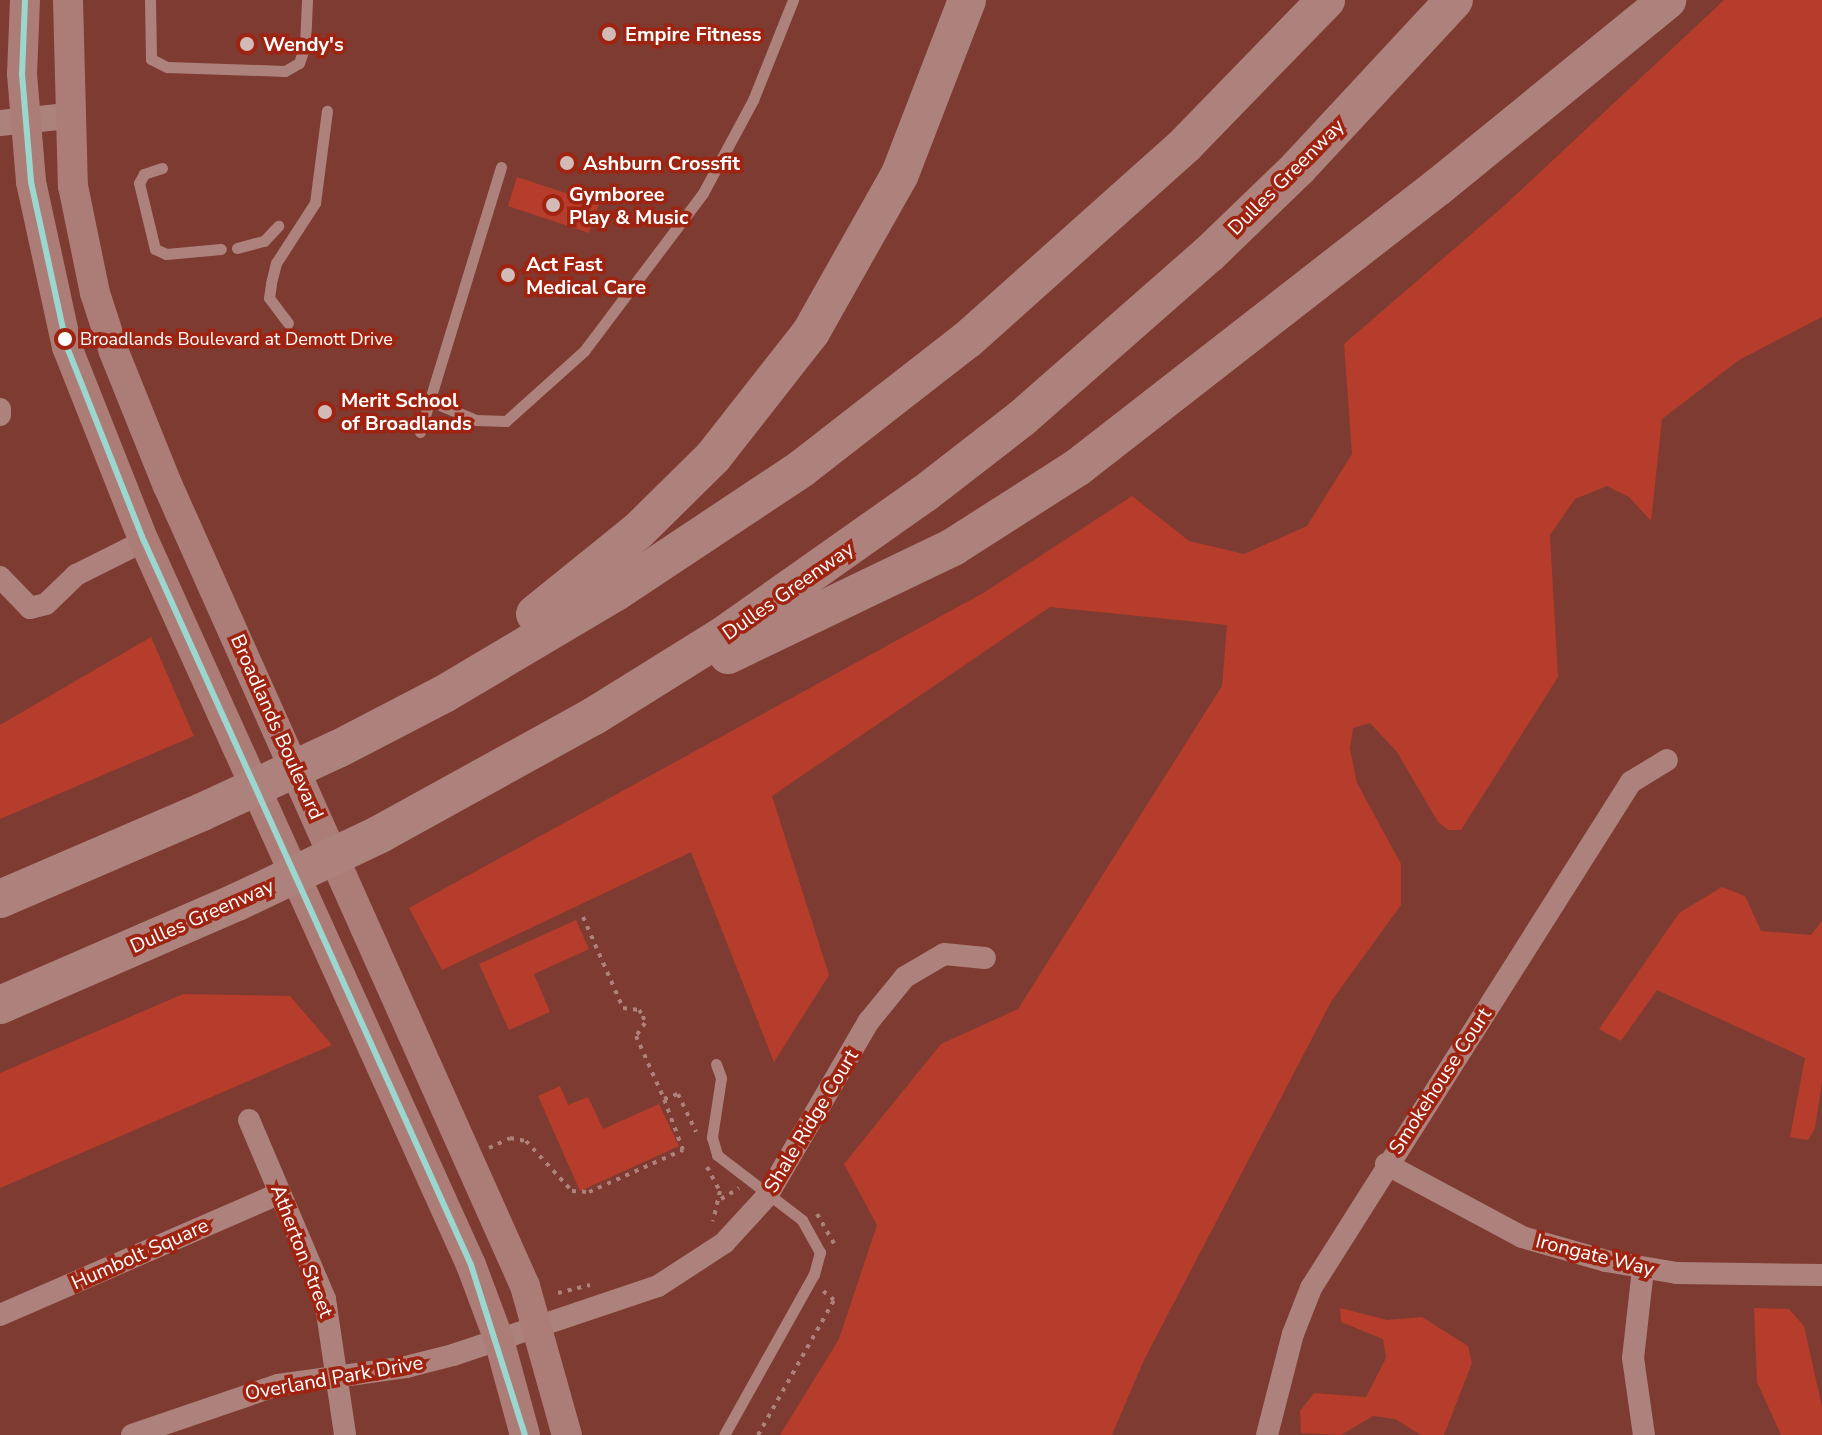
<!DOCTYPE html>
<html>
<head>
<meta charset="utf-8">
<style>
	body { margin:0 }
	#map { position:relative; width:1822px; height:1435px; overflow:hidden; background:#7e3b31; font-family:"Nunito Sans",sans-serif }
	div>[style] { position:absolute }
	.green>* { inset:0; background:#b63d2b }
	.path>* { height:4px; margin-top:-2px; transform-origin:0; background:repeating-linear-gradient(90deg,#ae827c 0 4px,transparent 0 10px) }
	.service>* { height:11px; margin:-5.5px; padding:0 5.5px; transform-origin:5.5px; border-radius:5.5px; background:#ae827c }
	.minor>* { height:22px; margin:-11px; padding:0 11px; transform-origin:11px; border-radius:11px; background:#ae827c }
	.tertiary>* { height:26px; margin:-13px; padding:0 13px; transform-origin:13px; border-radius:13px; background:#ae827c }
	.secondary>* { height:30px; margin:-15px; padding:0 15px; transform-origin:15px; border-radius:15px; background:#ac7d77 }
	.motorway>* { height:38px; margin:-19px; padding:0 19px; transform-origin:19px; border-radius:19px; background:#ae827c }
	.motorway-bridge>* { height:38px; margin:-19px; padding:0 19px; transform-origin:19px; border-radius:19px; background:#ae827c }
	.bus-1>* { height:6px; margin:-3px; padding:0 3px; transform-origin:3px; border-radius:3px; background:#9cd7cf }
	.dots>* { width:22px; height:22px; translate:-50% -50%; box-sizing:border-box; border:4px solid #9e2411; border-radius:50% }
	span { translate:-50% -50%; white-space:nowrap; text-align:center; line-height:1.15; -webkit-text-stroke:7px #9e2411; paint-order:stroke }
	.bus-label { font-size:18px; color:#fff }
	.left { translate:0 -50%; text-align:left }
	.poi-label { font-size:20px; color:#fff; font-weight:700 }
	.street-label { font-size:20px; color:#fff }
</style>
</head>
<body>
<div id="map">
	<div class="green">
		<div style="clip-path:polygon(1724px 0,1822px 0,1822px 317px,1739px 360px,1662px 419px,1651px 521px,1629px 497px,1607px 486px,1575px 499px,1550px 535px,1558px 677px,1461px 830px,1448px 830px,1438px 822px,1397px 752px,1370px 723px,1353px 728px,1350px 749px,1357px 783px,1401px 864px,1401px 905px,1332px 1000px,1144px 1360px,1112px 1435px,780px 1435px,839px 1339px,877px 1225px,844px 1164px,941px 1044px,1018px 1009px,1222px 686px,1227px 625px,1050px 607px,772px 796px,829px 975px,774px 1062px,691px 852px,442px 970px,409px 908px,985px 592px,1132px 496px,1189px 541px,1244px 554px,1307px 526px,1352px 454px,1344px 344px,1505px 205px)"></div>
		<div style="clip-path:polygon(517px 177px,599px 204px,589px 233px,508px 206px)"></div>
		<div style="clip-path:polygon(151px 637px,194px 736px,0 819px,0 725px)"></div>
		<div style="clip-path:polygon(1722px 887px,1745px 896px,1761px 931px,1811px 935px,1822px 921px,1822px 1082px,1815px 1128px,1808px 1140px,1790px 1137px,1805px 1058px,1657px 990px,1621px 1041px,1599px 1029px,1679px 913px)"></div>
		<div style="clip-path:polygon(576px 920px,589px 949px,534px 974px,550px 1012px,509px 1030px,479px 964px)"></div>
		<div style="clip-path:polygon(183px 994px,290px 996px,332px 1045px,0 1188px,0 1073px)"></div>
		<div style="clip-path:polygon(560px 1086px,568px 1105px,588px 1097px,603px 1129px,659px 1104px,679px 1146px,580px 1191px,538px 1096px)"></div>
		<div style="clip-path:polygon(1340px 1308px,1387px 1320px,1422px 1317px,1468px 1346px,1472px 1363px,1444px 1435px,1421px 1435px,1395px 1419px,1373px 1416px,1341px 1435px,1301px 1433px,1300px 1411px,1314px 1393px,1366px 1397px,1386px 1358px,1383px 1339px,1341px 1322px)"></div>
		<div style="clip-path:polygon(1754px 1308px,1789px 1309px,1804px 1326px,1822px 1407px,1822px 1435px,1781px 1435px,1757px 1382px)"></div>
	</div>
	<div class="path">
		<div style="left:583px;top:917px;width:99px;rotate:66.3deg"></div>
		<div style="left:623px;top:1008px;width:16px;rotate:7deg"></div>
		<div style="left:639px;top:1010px;width:7px;rotate:56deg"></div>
		<div style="left:643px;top:1016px;width:7px;rotate:74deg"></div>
		<div style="left:645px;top:1023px;width:16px;rotate:125deg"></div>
		<div style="left:636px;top:1036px;width:69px;rotate:66deg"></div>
		<div style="left:664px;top:1099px;width:15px;rotate:-20deg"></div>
		<div style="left:678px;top:1094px;width:42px;rotate:64.7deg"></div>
		<div style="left:489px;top:1148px;width:23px;rotate:-25deg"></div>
		<div style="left:510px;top:1138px;width:16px;rotate:11deg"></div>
		<div style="left:526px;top:1141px;width:68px;rotate:47.4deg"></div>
		<div style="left:572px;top:1191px;width:17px;rotate:3deg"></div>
		<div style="left:589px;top:1192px;width:103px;rotate:-24.1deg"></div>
		<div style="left:683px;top:1150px;width:54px;rotate:-110.4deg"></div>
		<div style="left:707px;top:1167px;width:27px;rotate:62deg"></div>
		<div style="left:720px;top:1191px;width:31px;rotate:103deg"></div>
		<div style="left:721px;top:1199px;width:21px;rotate:-31deg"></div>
		<div style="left:817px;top:1214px;width:34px;rotate:60deg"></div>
		<div style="left:558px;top:1293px;width:33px;rotate:-14deg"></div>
		<div style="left:758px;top:1435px;width:155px;rotate:-60.6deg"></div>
		<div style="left:834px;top:1300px;width:16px;rotate:-140deg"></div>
	</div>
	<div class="service">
		<div style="left:150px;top:0;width:59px;rotate:89deg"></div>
		<div style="left:151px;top:59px;width:18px;rotate:27deg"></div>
		<div style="left:167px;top:67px;width:118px;rotate:1.9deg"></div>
		<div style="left:285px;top:71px;width:16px;rotate:-30deg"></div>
		<div style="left:299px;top:63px;width:18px;rotate:-71deg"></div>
		<div style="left:305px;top:46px;width:46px;rotate:-87.5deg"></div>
		<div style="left:162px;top:168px;width:19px;rotate:162deg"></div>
		<div style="left:144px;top:174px;width:10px;rotate:119deg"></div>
		<div style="left:139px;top:183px;width:68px;rotate:76.4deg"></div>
		<div style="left:155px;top:249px;width:12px;rotate:24deg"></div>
		<div style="left:166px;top:254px;width:55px;rotate:-5.2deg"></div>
		<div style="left:237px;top:248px;width:28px;rotate:-15deg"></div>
		<div style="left:264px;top:241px;width:21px;rotate:-47deg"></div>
		<div style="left:288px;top:323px;width:31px;rotate:-127deg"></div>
		<div style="left:269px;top:298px;width:15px;rotate:-82deg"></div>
		<div style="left:271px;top:283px;width:21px;rotate:-76deg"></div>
		<div style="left:276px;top:263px;width:72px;rotate:-57deg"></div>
		<div style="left:315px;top:203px;width:93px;rotate:-82.6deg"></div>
		<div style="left:430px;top:401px;width:50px;rotate:22.4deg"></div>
		<div style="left:476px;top:420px;width:30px;rotate:2deg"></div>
		<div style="left:506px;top:421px;width:105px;rotate:-41.9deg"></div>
		<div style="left:584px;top:351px;width:198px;rotate:-53deg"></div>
		<div style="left:703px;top:193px;width:106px;rotate:-61.7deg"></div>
		<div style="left:753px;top:100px;width:108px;rotate:-68.2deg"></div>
		<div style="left:420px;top:432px;width:277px;rotate:-73deg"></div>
		<div style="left:716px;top:1064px;width:15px;rotate:70deg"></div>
		<div style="left:721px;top:1078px;width:60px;rotate:98.7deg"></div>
		<div style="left:712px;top:1137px;width:19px;rotate:74deg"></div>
		<div style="left:717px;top:1155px;width:107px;rotate:37.4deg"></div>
		<div style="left:802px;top:1220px;width:37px;rotate:61deg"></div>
		<div style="left:820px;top:1252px;width:23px;rotate:105deg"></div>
		<div style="left:814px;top:1274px;width:184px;rotate:119.2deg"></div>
	</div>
	<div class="minor">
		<div style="left:0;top:409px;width:6px;rotate:90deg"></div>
		<div style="left:0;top:577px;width:43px;rotate:45.9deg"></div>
		<div style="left:30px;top:608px;width:16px;rotate:-14deg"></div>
		<div style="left:46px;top:604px;width:42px;rotate:-44deg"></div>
		<div style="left:76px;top:575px;width:76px;rotate:-26.6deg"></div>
		<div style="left:249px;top:1120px;width:194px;rotate:67deg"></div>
		<div style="left:325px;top:1299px;width:137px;rotate:81.6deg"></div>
		<div style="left:1386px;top:1164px;width:154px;rotate:28.2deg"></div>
		<div style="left:1522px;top:1237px;width:87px;rotate:15.9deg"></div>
		<div style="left:1606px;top:1261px;width:72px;rotate:9.6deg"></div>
		<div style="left:1677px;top:1273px;width:145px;rotate:0.8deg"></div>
		<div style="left:1643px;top:1269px;width:90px;rotate:96.4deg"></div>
		<div style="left:1633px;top:1358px;width:78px;rotate:81.9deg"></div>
		<div style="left:0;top:1315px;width:305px;rotate:-23.5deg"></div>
		<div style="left:132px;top:1435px;width:154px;rotate:-18.9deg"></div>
		<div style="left:278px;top:1385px;width:129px;rotate:-8deg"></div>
		<div style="left:406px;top:1367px;width:49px;rotate:-14.3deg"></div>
		<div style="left:453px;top:1355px;width:216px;rotate:-18.6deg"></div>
		<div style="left:658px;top:1286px;width:79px;rotate:-33.1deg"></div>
		<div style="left:724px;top:1243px;width:64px;rotate:-47.5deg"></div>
		<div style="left:767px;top:1196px;width:203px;rotate:-59.8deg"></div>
		<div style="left:869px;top:1021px;width:57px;rotate:-50.7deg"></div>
		<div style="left:905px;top:977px;width:45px;rotate:-30.5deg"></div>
		<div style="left:944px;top:954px;width:41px;rotate:5.6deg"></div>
		<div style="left:1267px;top:1435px;width:104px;rotate:-75.6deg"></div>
		<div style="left:1293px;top:1334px;width:49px;rotate:-68.6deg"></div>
		<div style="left:1311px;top:1288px;width:599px;rotate:-57.69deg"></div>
		<div style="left:1631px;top:782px;width:42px;rotate:-31.4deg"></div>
	</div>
	<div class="tertiary">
		<div style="left:0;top:123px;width:68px;rotate:-5.9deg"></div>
	</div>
	<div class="secondary">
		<div style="left:25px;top:0;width:74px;rotate:92.3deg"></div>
		<div style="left:22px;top:74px;width:108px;rotate:85.2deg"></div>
		<div style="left:31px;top:182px;width:169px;rotate:77.7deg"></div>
		<div style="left:67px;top:347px;width:209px;rotate:68.4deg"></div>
		<div style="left:144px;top:541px;width:794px;rotate:65.69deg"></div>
		<div style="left:471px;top:1265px;width:80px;rotate:69.5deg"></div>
		<div style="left:499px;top:1340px;width:98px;rotate:74.7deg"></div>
		<div style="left:68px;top:0;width:186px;rotate:88.5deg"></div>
		<div style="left:73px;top:186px;width:109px;rotate:78.4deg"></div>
		<div style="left:95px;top:293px;width:62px;rotate:72.1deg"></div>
		<div style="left:114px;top:352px;width:144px;rotate:68.1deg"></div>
		<div style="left:168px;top:486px;width:876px;rotate:65.95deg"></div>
		<div style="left:525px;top:1286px;width:155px;rotate:74.3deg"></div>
	</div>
	<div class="motorway">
		<div style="left:535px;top:614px;width:132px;rotate:-38.9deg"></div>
		<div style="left:638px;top:531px;width:105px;rotate:-44.6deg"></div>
		<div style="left:713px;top:457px;width:159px;rotate:-51.9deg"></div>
		<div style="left:811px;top:332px;width:181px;rotate:-60.6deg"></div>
		<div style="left:900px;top:174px;width:186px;rotate:-68.9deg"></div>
		<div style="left:728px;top:655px;width:250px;rotate:-25.6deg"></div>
		<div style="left:953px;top:547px;width:148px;rotate:-32.6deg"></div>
		<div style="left:1078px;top:467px;width:456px;rotate:-37.9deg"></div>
		<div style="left:1438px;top:187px;width:296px;rotate:-39.2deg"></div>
		<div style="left:338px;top:749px;width:119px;rotate:-27.4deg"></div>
		<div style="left:444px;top:694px;width:200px;rotate:-30.7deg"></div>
		<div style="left:616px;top:592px;width:222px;rotate:-33.6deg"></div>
		<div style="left:801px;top:469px;width:210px;rotate:-37.9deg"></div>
		<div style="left:967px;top:340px;width:294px;rotate:-41.8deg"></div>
		<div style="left:1186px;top:144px;width:201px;rotate:-45.8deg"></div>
		<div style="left:380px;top:834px;width:244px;rotate:-28.9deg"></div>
		<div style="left:594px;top:716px;width:150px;rotate:-31.9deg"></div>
		<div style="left:721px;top:637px;width:248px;rotate:-35.2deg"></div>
		<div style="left:924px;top:494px;width:124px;rotate:-37.8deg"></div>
		<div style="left:1022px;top:418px;width:249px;rotate:-41.3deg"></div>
		<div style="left:1209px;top:254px;width:124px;rotate:-44deg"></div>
		<div style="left:1298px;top:168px;width:229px;rotate:-47.1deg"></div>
		<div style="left:0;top:899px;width:220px;rotate:-23.3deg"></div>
		<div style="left:0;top:1005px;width:258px;rotate:-23.5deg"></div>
	</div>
	<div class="motorway-bridge">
		<div style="left:202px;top:812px;width:150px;rotate:-24.9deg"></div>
		<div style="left:237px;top:902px;width:158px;rotate:-25.4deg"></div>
	</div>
	<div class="bus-1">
		<div style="left:25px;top:0;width:74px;rotate:92.3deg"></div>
		<div style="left:22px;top:74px;width:108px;rotate:85.2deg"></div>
		<div style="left:31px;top:182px;width:169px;rotate:77.7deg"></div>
		<div style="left:67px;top:347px;width:209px;rotate:68.4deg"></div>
		<div style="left:144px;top:541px;width:794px;rotate:65.69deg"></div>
		<div style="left:471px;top:1265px;width:178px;rotate:72.4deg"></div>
	</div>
	<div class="dots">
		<div style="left:609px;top:34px;background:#d2bab7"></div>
		<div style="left:247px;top:44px;background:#d2bab7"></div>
		<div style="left:567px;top:163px;background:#d2bab7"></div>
		<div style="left:553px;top:205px;background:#d2bab7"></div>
		<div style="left:508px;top:275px;background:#d2bab7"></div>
		<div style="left:65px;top:339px;background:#fff"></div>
		<div style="left:325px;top:412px;background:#d2bab7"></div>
	</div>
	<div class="bus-label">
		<span class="left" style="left:80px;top:339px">Broadlands Boulevard at Demott Drive</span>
	</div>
	<div class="poi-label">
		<span class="left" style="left:625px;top:34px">Empire Fitness</span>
		<span class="left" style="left:263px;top:44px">Wendy's</span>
		<span class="left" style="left:583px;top:163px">Ashburn Crossfit</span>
		<span class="left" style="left:569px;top:206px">Gymboree<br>Play &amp; Music</span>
		<span class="left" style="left:526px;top:276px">Act Fast<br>Medical Care</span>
		<span class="left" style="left:341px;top:412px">Merit School<br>of Broadlands</span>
	</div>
	<div class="street-label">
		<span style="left:1286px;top:177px;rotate:-45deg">Dulles Greenway</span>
		<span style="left:788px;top:591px;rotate:-35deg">Dulles Greenway</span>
		<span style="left:277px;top:727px;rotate:66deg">Broadlands Boulevard</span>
		<span style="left:202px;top:916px;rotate:-24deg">Dulles Greenway</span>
		<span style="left:1440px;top:1081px;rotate:-57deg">Smokehouse Court</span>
		<span style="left:811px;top:1121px;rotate:-59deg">Shale Ridge Court</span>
		<span style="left:302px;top:1251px;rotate:69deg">Atherton Street</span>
		<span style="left:140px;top:1254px;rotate:-24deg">Humbolt Square</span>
		<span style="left:1595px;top:1255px;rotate:14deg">Irongate Way</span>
		<span style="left:334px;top:1378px;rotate:-10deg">Overland Park Drive</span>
	</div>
</div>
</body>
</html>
